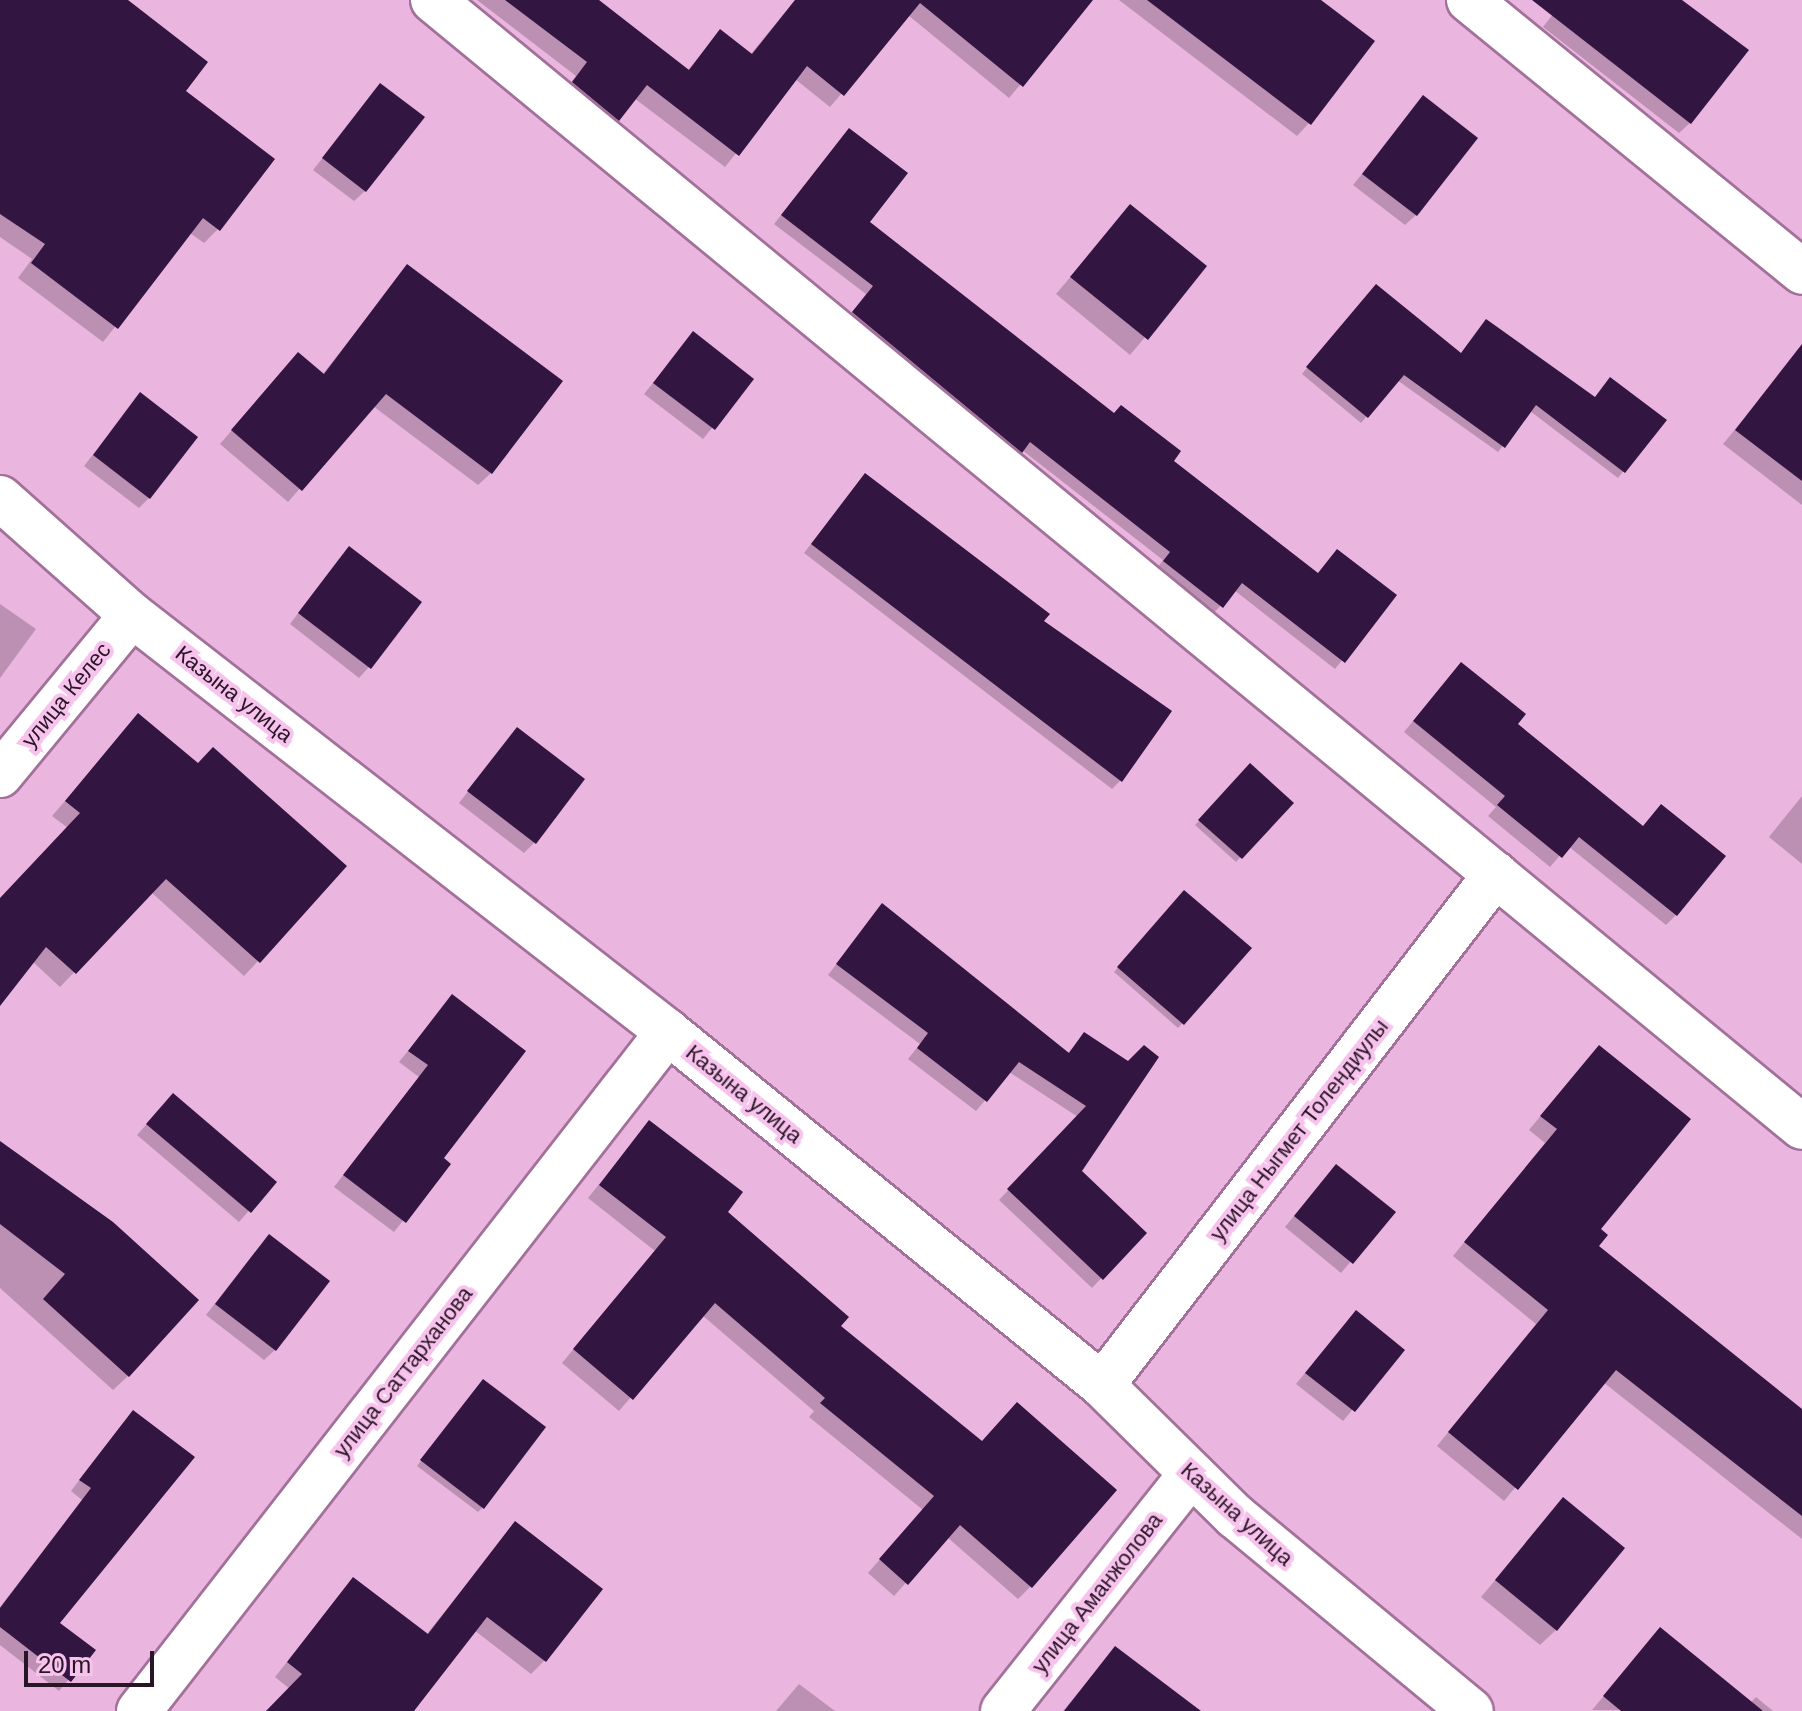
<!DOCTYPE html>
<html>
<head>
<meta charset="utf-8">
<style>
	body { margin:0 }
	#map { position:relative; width:1802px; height:1711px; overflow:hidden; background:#eab5df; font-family:Helvetica,sans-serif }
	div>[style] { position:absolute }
	.shadow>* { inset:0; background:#0003 }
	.building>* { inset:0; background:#321540 }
	.roads { filter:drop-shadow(2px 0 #a27199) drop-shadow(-2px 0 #a27199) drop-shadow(0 2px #a27199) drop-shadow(0 -2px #a27199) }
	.street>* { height:44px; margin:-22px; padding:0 22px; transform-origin:22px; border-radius:22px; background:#fff }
	.secondary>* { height:44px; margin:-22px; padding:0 22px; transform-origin:22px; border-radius:22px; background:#fff }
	span { translate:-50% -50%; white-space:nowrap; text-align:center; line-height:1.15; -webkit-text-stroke:8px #f7c2ec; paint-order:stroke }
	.street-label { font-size:22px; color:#281525 }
	.scale { position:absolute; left:24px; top:1651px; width:130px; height:36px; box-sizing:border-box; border:4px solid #281525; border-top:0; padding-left:10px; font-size:24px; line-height:28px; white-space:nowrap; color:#281525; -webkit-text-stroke:6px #f7c2ec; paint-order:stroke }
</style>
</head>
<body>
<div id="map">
	<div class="shadow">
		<div style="clip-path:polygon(0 0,87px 0,218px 229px,204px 243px,190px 233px,103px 342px,18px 278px,32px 259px,0 237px)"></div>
		<div style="clip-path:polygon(477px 0,595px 0,687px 71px,720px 32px,750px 55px,795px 0,1091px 0,1009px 98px,908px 15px,830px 107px,795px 79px,725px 167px,634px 98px,606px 132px,561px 95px,576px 76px)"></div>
		<div style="clip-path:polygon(1119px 0,1318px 0,1309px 123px,1297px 136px)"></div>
		<div style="clip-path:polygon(1564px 0,1674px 0,1690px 123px,1679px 133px,1543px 27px)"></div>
		<div style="clip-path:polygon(380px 86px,365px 191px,354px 201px,313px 170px)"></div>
		<div style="clip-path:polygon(1423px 98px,1416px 215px,1405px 225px,1353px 185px)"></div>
		<div style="clip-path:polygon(849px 130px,867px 223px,1317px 575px,1394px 596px,1335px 669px,1234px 590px,1213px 614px,1156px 570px,1163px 560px,1022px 450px,1013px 459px,846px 321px,866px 294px,774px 224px)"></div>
		<div style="clip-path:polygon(1130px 207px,1204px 267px,1130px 355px,1056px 294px)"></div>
		<div style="clip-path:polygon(407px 267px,491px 473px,478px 485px,373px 406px,288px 502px,220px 444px,286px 367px,322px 375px)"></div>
		<div style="clip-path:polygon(1370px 292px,1460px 355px,1664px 420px,1618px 478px,1530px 411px,1498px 452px,1397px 380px,1361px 423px,1302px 374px)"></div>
		<div style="clip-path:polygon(693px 334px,752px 379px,703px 439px,644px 394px)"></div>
		<div style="clip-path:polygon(1794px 358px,1802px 364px,1802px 505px,1723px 444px)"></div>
		<div style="clip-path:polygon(140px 395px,149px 498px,139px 508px,84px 466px)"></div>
		<div style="clip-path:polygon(857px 484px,1042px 621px,1121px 780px,1112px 789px,804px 553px)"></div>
		<div style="clip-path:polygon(339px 559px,369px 667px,359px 678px,290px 624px)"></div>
		<div style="clip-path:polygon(0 604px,36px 629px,0 678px)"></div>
		<div style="clip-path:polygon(1451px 675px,1515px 724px,1676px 915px,1666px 925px,1568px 846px,1550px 867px,1488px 816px,1496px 807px,1404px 732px)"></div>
		<div style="clip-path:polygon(138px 716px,258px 961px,244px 976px,151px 892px,60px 987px,32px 961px,0 1003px,0 900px,68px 828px,52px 816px)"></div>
		<div style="clip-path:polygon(517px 729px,534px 843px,524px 853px,459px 803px)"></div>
		<div style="clip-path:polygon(1250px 766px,1291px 803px,1236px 862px,1195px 825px)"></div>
		<div style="clip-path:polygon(1802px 796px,1802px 864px,1769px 837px)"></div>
		<div style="clip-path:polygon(1185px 893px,1249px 949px,1178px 1028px,1114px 972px)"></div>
		<div style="clip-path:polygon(882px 906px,1067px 1054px,1084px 1034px,1128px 1064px,1079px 1172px,1144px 1233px,1092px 1288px,999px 1200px,1078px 1117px,1009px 1072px,976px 1111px,908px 1059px,920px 1044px,828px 975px)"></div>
		<div style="clip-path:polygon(452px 997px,441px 1159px,448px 1164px,394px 1232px,334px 1187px,419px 1077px,399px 1062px)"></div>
		<div style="clip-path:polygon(1587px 1060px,1596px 1246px,1802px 1412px,1802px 1539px,1603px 1382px,1504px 1501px,1437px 1446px,1536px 1324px,1453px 1256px,1545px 1143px,1529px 1130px)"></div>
		<div style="clip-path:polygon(163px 1106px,274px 1182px,239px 1222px,137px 1135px)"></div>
		<div style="clip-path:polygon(649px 1122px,725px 1212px,838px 1326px,1031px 1586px,1018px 1599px,947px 1537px,894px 1596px,868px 1573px,923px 1510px,809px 1417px,814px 1411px,702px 1315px,619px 1411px,562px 1363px,655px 1251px,588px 1198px)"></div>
		<div style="clip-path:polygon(0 1145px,128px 1376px,113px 1390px,0 1288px)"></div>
		<div style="clip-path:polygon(1326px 1177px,1393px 1212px,1341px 1273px,1285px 1227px)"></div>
		<div style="clip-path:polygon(259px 1247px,275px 1350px,264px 1360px,206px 1315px)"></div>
		<div style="clip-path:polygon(1346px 1323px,1402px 1350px,1343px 1421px,1296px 1384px)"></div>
		<div style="clip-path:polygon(478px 1386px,483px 1507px,478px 1512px,417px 1466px)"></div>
		<div style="clip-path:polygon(123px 1423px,58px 1623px,93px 1650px,59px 1691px,0 1645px,0 1607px,82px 1500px,71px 1491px)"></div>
		<div style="clip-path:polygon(1563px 1500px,1556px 1630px,1540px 1645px,1481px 1597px)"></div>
		<div style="clip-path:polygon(515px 1524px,544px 1661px,531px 1674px,474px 1630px,411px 1711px,268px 1711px,290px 1689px,275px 1677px,353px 1579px,426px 1635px)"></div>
		<div style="clip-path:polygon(1660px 1630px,1750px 1703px,1756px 1697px,1773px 1711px,1592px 1710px)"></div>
		<div style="clip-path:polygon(1115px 1648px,1178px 1711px,1063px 1711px)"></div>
		<div style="clip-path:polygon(799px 1684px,835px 1711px,776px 1711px)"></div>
	</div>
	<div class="building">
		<div style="clip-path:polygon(0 0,128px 0,208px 62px,186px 91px,275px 159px,220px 231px,203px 218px,118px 329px,31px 263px,45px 244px,0 214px)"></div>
		<div style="clip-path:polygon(505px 0,599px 0,689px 70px,720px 29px,752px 54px,795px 0,1093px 0,1023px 87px,920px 3px,844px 96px,807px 66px,739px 156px,647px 85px,619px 121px,572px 82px,587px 62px)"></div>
		<div style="clip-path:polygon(1147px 0,1321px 0,1375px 41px,1311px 125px)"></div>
		<div style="clip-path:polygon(1532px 0,1682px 0,1749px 50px,1691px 124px)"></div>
		<div style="clip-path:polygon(380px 83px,425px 117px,366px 192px,322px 158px)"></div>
		<div style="clip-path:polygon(1423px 95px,1478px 138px,1417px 216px,1362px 174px)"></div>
		<div style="clip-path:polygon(849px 128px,908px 173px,870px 222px,1114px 413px,1121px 405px,1181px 451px,1174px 461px,1318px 573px,1337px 549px,1397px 595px,1345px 663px,1242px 583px,1223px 608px,1163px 561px,1170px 552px,1030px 442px,1022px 453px,852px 312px,873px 286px,781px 215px)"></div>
		<div style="clip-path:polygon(1130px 204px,1207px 266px,1148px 340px,1070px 277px)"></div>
		<div style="clip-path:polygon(407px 264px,563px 381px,492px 474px,386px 394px,302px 491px,231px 430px,298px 352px,324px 374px)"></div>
		<div style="clip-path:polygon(1376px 284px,1461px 353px,1486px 319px,1595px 397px,1610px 377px,1667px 420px,1625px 473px,1536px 405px,1505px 448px,1404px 375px,1368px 418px,1306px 367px)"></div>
		<div style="clip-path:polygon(693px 331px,754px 379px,715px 430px,653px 383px)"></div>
		<div style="clip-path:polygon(1802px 344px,1802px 481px,1735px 430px)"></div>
		<div style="clip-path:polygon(140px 392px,198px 437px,150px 499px,93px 455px)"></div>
		<div style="clip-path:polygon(865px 473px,1050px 614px,1044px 621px,1172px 711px,1122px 782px,811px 544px)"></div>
		<div style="clip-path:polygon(349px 546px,422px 602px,371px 669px,298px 613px)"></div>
		<div style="clip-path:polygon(1461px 662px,1526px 714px,1518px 724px,1643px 826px,1661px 804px,1726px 856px,1677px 916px,1579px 837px,1562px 858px,1497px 805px,1505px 796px,1413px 721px)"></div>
		<div style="clip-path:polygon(138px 713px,198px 763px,213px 747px,347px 866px,260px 963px,166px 879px,76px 974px,46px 947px,0 1006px,0 898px,80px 813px,65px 801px)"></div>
		<div style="clip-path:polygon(517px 727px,585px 779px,536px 844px,467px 791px)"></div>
		<div style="clip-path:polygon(1250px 763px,1294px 803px,1242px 859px,1198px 820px)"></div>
		<div style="clip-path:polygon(1184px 890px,1252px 948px,1184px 1025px,1117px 967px)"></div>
		<div style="clip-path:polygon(882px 903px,1069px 1053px,1084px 1032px,1128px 1061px,1144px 1045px,1159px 1057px,1082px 1171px,1147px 1233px,1103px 1280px,1007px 1189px,1086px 1106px,1019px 1062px,987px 1102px,917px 1048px,928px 1033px,836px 964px)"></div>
		<div style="clip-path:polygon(452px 994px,526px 1051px,444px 1158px,451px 1164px,406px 1223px,343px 1175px,428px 1065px,408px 1051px)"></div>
		<div style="clip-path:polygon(1599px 1045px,1691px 1119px,1601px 1229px,1608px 1235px,1599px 1246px,1802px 1409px,1802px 1516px,1616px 1370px,1518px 1490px,1448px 1432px,1548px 1310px,1464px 1242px,1557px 1129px,1540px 1116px)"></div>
		<div style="clip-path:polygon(173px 1093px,277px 1182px,251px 1213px,146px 1124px)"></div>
		<div style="clip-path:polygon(649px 1120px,743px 1192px,728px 1212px,849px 1317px,841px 1326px,982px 1441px,1017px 1402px,1117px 1490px,1032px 1588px,960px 1525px,908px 1585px,879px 1559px,934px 1496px,820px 1403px,825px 1398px,715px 1303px,633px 1400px,573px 1349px,666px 1237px,599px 1185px)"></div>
		<div style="clip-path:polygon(0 1141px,113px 1222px,199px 1300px,129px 1377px,43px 1299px,65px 1274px,0 1224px)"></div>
		<div style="clip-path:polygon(1336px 1164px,1396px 1212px,1353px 1264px,1294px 1216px)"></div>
		<div style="clip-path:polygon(269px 1234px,330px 1281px,276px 1351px,215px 1304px)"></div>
		<div style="clip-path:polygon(1356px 1310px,1405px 1350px,1355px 1412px,1305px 1373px)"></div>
		<div style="clip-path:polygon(483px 1379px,546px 1427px,484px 1509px,420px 1460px)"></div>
		<div style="clip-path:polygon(133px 1410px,195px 1457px,60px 1623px,96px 1650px,71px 1682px,0 1627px,0 1608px,91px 1488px,79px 1480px)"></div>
		<div style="clip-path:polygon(1563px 1497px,1625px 1548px,1557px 1631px,1495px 1580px)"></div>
		<div style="clip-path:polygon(515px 1521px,603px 1589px,546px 1662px,487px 1617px,414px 1711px,266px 1711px,302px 1674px,287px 1662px,353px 1577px,428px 1634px)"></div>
		<div style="clip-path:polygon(1660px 1627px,1763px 1711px,1621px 1711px,1603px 1696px)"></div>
		<div style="clip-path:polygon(1115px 1646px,1201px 1711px,1064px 1711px)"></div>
	</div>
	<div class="roads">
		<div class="street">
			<div style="left:433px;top:0;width:1773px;rotate:39.46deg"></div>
			<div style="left:1469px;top:0;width:430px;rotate:39.2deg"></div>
			<div style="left:0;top:775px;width:207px;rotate:-50.5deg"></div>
			<div style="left:1102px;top:1385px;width:645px;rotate:-52.37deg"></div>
			<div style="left:139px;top:1711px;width:861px;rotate:-52.08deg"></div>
			<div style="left:1003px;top:1711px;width:303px;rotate:-51.6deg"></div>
		</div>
		<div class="secondary">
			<div style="left:0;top:498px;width:176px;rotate:41.6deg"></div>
			<div style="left:132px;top:615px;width:679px;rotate:37.88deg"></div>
			<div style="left:668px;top:1032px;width:559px;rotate:39.12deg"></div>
			<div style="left:1102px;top:1385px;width:187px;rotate:44.6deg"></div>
			<div style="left:1235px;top:1516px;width:306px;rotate:39.6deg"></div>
		</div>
	</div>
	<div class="street-label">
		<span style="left:234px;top:694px;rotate:38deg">Казына улица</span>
		<span style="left:66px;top:695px;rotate:-51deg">улица Келес</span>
		<span style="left:744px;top:1094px;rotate:39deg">Казына улица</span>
		<span style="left:1299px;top:1130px;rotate:-52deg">улица Ныгмет Толендиулы</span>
		<span style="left:403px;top:1372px;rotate:-52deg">улица Саттарханова</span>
		<span style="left:1237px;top:1514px;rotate:42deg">Казына улица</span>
		<span style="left:1097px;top:1593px;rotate:-52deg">улица Аманжолова</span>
	</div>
	<div class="scale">20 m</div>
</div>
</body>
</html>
